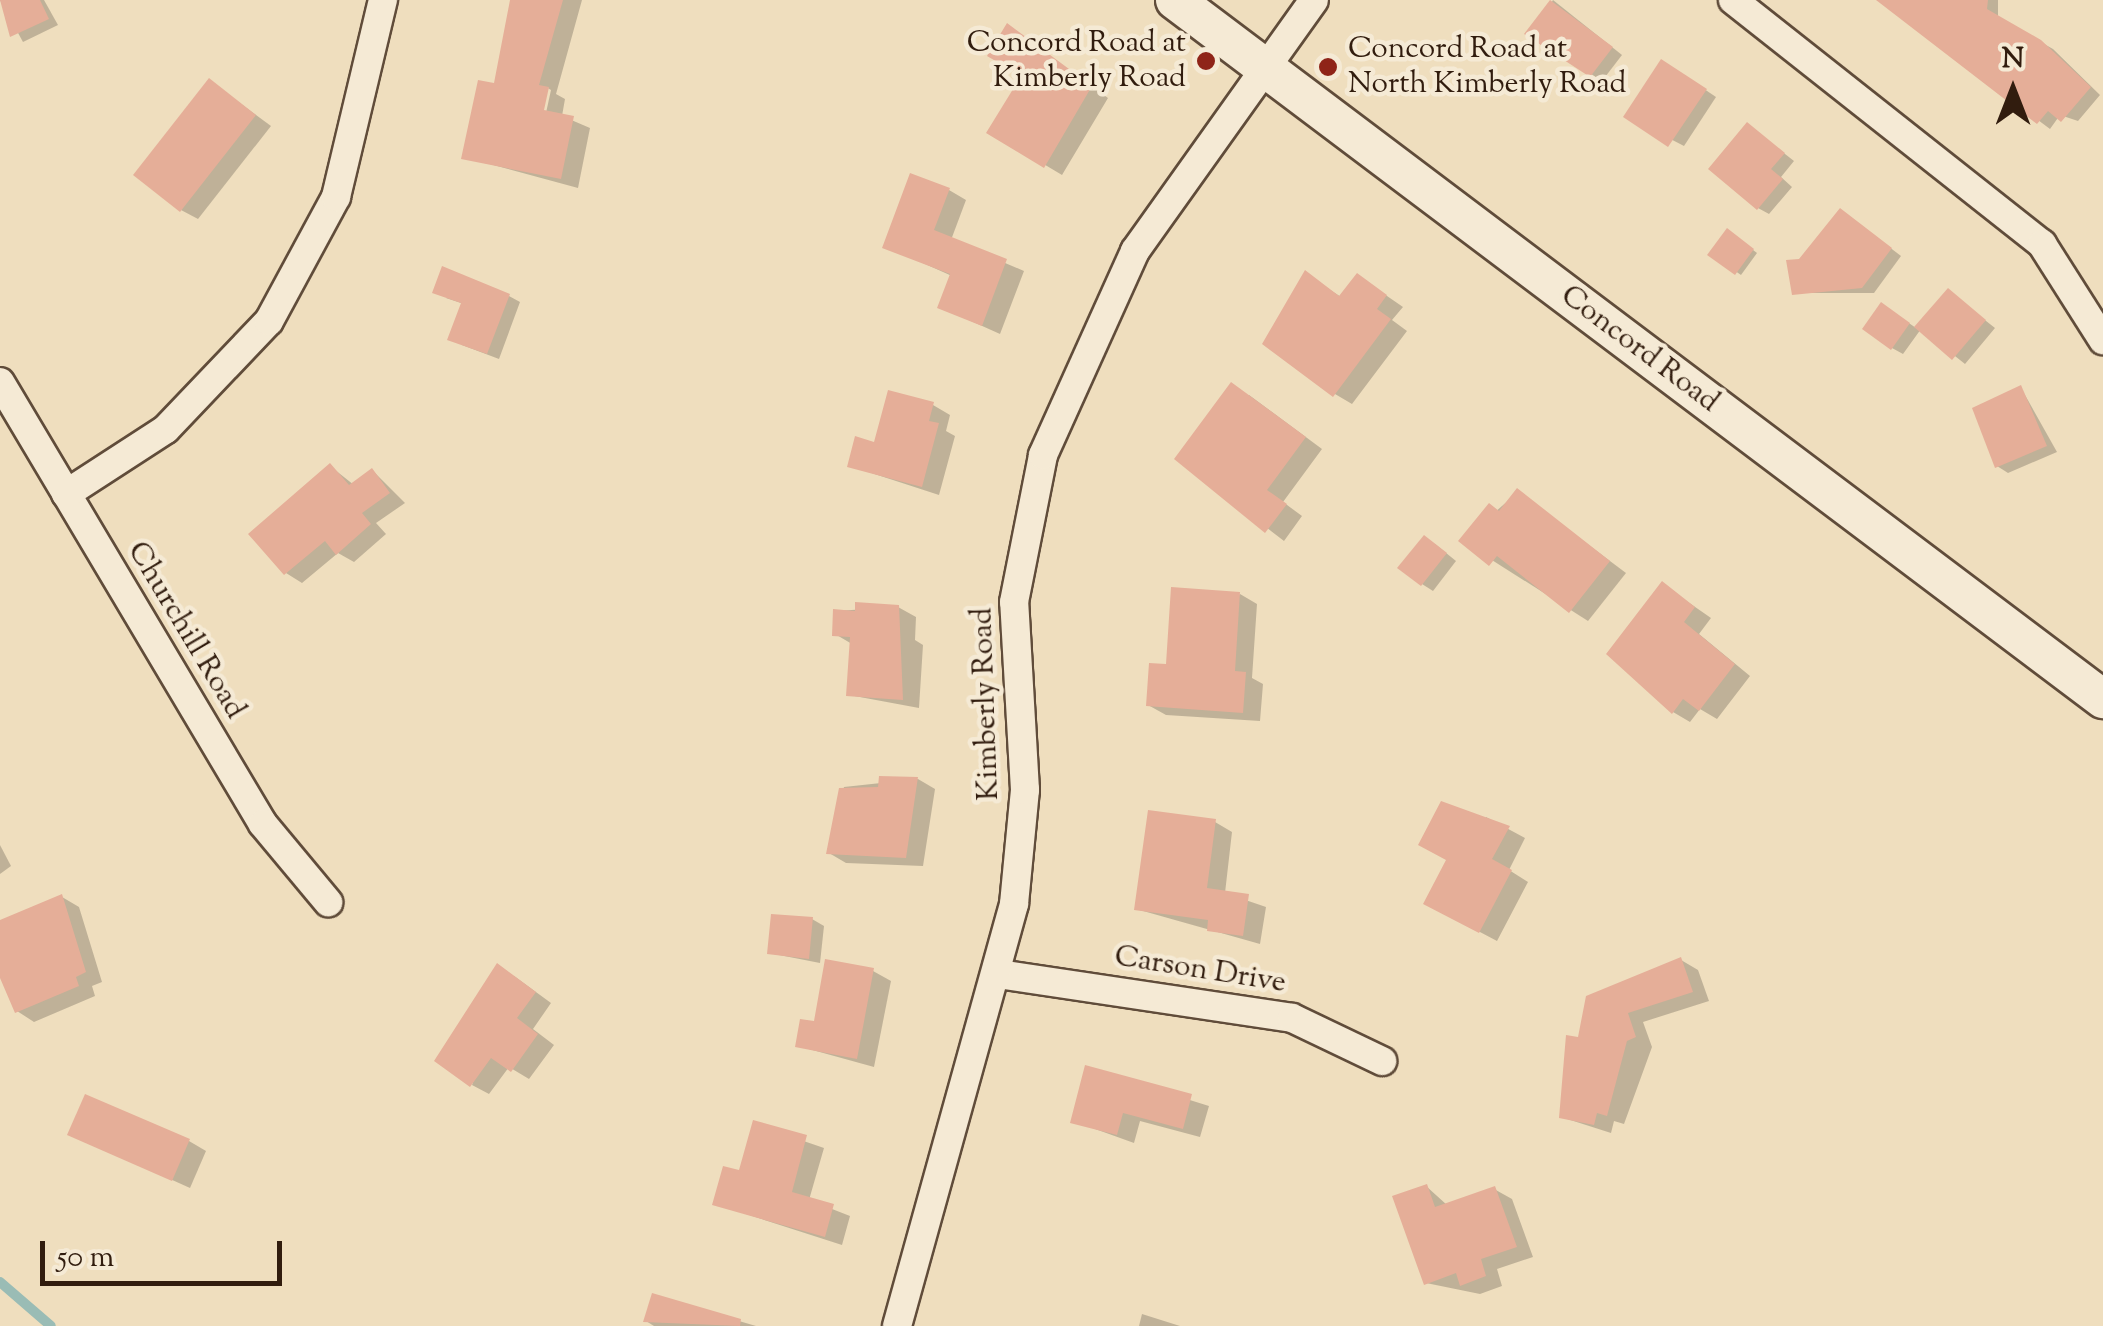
<!DOCTYPE html>
<html>
<head>
<meta charset="utf-8">
<style>
	body { margin:0 }
	#map { position:relative; width:2103px; height:1326px; overflow:hidden; background:#efdebe; font-family:"Sorts Mill Goudy",serif }
	div>[style] { position:absolute }
	.shadow>* { inset:0; background:#0003 }
	.stream>* { height:10px; margin:-5px; padding:0 5px; transform-origin:5px; border-radius:5px; background:#9abcb5 }
	.building>* { inset:0; background:#e5ae98 }
	.roads { filter:drop-shadow(2px 0 #604c3a) drop-shadow(-2px 0 #604c3a) drop-shadow(0 2px #604c3a) drop-shadow(0 -2px #604c3a) }
	.minor>* { height:28px; margin:-14px; padding:0 14px; transform-origin:14px; border-radius:14px; background:#f5ead5 }
	.secondary>* { height:38px; margin:-19px; padding:0 19px; transform-origin:19px; border-radius:19px; background:#f5ead5 }
	.dots>* { width:28px; height:28px; translate:-50% -50%; box-sizing:border-box; border:5px solid #f5ead5; border-radius:50% }
	span { translate:-50% -50%; white-space:nowrap; text-align:center; line-height:1.15; -webkit-text-stroke:9px #f5ead5; paint-order:stroke }
	.poi-label { font-size:30px; color:#311c0e }
	.right { translate:-100% -50%; text-align:right }
	.left { translate:0 -50%; text-align:left }
	.street-label { font-size:30px; color:#311c0e }
	.north { position:absolute; left:1963px; top:40px; width:100px; height:100px; -webkit-text-stroke:8px #f5ead5; paint-order:stroke; rotate:0deg; font-size:28px; font-weight:700; line-height:40px; text-align:center; color:#311c0e }
	.north::after { content:''; display:block; margin:auto; width:35px; height:45px; background:#311c0e; clip-path:polygon(50% 0,100% 100%,50% 72%,0 100%) }
	.scale { position:absolute; left:40px; top:1241px; width:242px; height:45px; box-sizing:border-box; border:5px solid #311c0e; border-top:0; padding-left:12px; font-size:30px; line-height:35px; white-space:nowrap; color:#311c0e; -webkit-text-stroke:8px #f5ead5; paint-order:stroke }
</style>
</head>
<body>
<div id="map">
	<div class="shadow">
		<div style="clip-path:polygon(0 0,44px 0,58px 25px,23px 42px)"></div>
		<div style="clip-path:polygon(evenodd,511px 0,582px 0,556px 94px,565px 99px,562px 116px,590px 128px,578px 188px,464px 157px,496px 86px,511px 0,546px 87px,551px 90px,544px 122px,539px 121px,546px 87px)"></div>
		<div style="clip-path:polygon(1553px 0,1622px 55px,1602px 81px,1532px 36px)"></div>
		<div style="clip-path:polygon(1879px 0,1998px 0,1998px 18px,2053px 49px,2100px 95px,2078px 121px,2060px 115px,2050px 129px)"></div>
		<div style="clip-path:polygon(1007px 27px,1108px 98px,1062px 175px,990px 132px,1024px 76px)"></div>
		<div style="clip-path:polygon(1673px 68px,1716px 97px,1684px 146px,1626px 116px)"></div>
		<div style="clip-path:polygon(210px 81px,271px 126px,198px 219px,181px 210px)"></div>
		<div style="clip-path:polygon(1748px 125px,1794px 161px,1781px 177px,1792px 187px,1769px 214px,1758px 208px)"></div>
		<div style="clip-path:polygon(949px 190px,966px 200px,951px 240px,1024px 271px,1000px 334px,940px 307px,952px 276px,885px 246px)"></div>
		<div style="clip-path:polygon(1851px 218px,1901px 256px,1874px 293px,1794px 293px,1800px 261px)"></div>
		<div style="clip-path:polygon(1732px 234px,1757px 253px,1741px 275px,1711px 254px)"></div>
		<div style="clip-path:polygon(1306px 274px,1341px 297px,1358px 276px,1403px 307px,1392px 320px,1407px 331px,1352px 404px,1335px 394px)"></div>
		<div style="clip-path:polygon(1948px 291px,1995px 328px,1965px 364px,1921px 329px,1903px 354px,1892px 348px,1893px 312px,1916px 328px)"></div>
		<div style="clip-path:polygon(509px 296px,520px 302px,499px 359px,462px 345px,464px 304px,446px 298px)"></div>
		<div style="clip-path:polygon(2021px 388px,2057px 452px,2008px 473px,1997px 466px)"></div>
		<div style="clip-path:polygon(1249px 395px,1322px 449px,1283px 502px,1302px 516px,1284px 541px,1178px 459px)"></div>
		<div style="clip-path:polygon(933px 405px,950px 415px,946px 431px,955px 436px,939px 495px,850px 466px)"></div>
		<div style="clip-path:polygon(330px 466px,354px 485px,373px 471px,405px 503px,376px 523px,386px 534px,354px 562px,338px 553px,302px 583px,286px 573px)"></div>
		<div style="clip-path:polygon(1518px 492px,1626px 573px,1588px 621px,1462px 541px)"></div>
		<div style="clip-path:polygon(1435px 544px,1456px 561px,1433px 591px,1422px 584px)"></div>
		<div style="clip-path:polygon(1662px 584px,1711px 618px,1699px 634px,1750px 676px,1717px 719px,1700px 709px,1690px 722px,1673px 712px)"></div>
		<div style="clip-path:polygon(1240px 594px,1257px 604px,1252px 678px,1263px 684px,1260px 721px,1166px 715px,1148px 705px,1168px 666px)"></div>
		<div style="clip-path:polygon(898px 607px,916px 617px,915px 640px,923px 645px,919px 708px,849px 695px,852px 644px,835px 634px,836px 611px)"></div>
		<div style="clip-path:polygon(918px 779px,935px 789px,923px 866px,846px 863px,829px 853px,844px 787px)"></div>
		<div style="clip-path:polygon(1486px 817px,1525px 838px,1509px 870px,1528px 882px,1497px 941px,1444px 913px)"></div>
		<div style="clip-path:polygon(1215px 822px,1232px 832px,1225px 893px,1266px 907px,1260px 944px,1136px 909px)"></div>
		<div style="clip-path:polygon(0 845px,11px 866px,0 874px)"></div>
		<div style="clip-path:polygon(62px 897px,79px 907px,102px 982px,92px 986px,95px 996px,34px 1022px,17px 1011px,0 972px,0 928px)"></div>
		<div style="clip-path:polygon(812px 919px,824px 926px,820px 963px,769px 953px)"></div>
		<div style="clip-path:polygon(1681px 960px,1698px 970px,1709px 1001px,1643px 1022px,1652px 1047px,1624px 1124px,1614px 1121px,1611px 1133px,1561px 1117px,1580px 1040px)"></div>
		<div style="clip-path:polygon(873px 971px,891px 981px,874px 1067px,798px 1046px)"></div>
		<div style="clip-path:polygon(514px 976px,551px 1003px,533px 1029px,554px 1045px,529px 1079px,509px 1067px,489px 1094px,472px 1085px)"></div>
		<div style="clip-path:polygon(1087px 1068px,1209px 1106px,1200px 1137px,1140px 1121px,1134px 1143px,1073px 1121px)"></div>
		<div style="clip-path:polygon(754px 1124px,824px 1148px,809px 1200px,850px 1216px,842px 1245px,715px 1204px,740px 1173px)"></div>
		<div style="clip-path:polygon(70px 1134px,189px 1141px,206px 1151px,190px 1188px)"></div>
		<div style="clip-path:polygon(1426px 1186px,1447px 1205px,1494px 1189px,1512px 1199px,1533px 1257px,1497px 1269px,1502px 1286px,1480px 1294px,1426px 1283px)"></div>
		<div style="clip-path:polygon(654px 1296px,756px 1326px,654px 1326px,646px 1321px)"></div>
		<div style="clip-path:polygon(1142px 1314px,1180px 1326px,1139px 1326px)"></div>
	</div>
	<div class="stream">
		<div style="left:0;top:1282px;width:67px;rotate:40.8deg"></div>
	</div>
	<div class="building">
		<div style="clip-path:polygon(0 0,40px 0,49px 19px,10px 37px)"></div>
		<div style="clip-path:polygon(510px 0,563px 0,539px 85px,549px 87px,544px 110px,574px 116px,561px 179px,461px 159px,478px 80px,494px 83px)"></div>
		<div style="clip-path:polygon(1550px 0,1613px 47px,1590px 77px,1524px 34px)"></div>
		<div style="clip-path:polygon(1876px 0,1988px 0,1987px 9px,2041px 40px,2091px 87px,2061px 122px,2048px 111px,2037px 124px)"></div>
		<div style="clip-path:polygon(1007px 23px,1092px 86px,1044px 168px,986px 133px,1021px 76px,987px 56px)"></div>
		<div style="clip-path:polygon(1661px 59px,1707px 89px,1668px 147px,1623px 117px)"></div>
		<div style="clip-path:polygon(209px 78px,256px 115px,180px 212px,133px 175px)"></div>
		<div style="clip-path:polygon(1747px 122px,1785px 153px,1771px 169px,1783px 179px,1757px 210px,1708px 169px)"></div>
		<div style="clip-path:polygon(910px 173px,950px 188px,934px 230px,1007px 259px,982px 326px,937px 308px,950px 274px,882px 248px)"></div>
		<div style="clip-path:polygon(1840px 208px,1892px 248px,1862px 288px,1792px 295px,1786px 260px,1799px 259px)"></div>
		<div style="clip-path:polygon(1727px 228px,1754px 249px,1735px 275px,1707px 255px)"></div>
		<div style="clip-path:polygon(442px 266px,510px 294px,487px 354px,447px 340px,461px 303px,432px 293px)"></div>
		<div style="clip-path:polygon(1305px 270px,1339px 296px,1357px 273px,1387px 295px,1377px 309px,1391px 319px,1333px 397px,1262px 344px)"></div>
		<div style="clip-path:polygon(1948px 288px,1986px 320px,1952px 360px,1914px 327px)"></div>
		<div style="clip-path:polygon(1881px 302px,1910px 323px,1891px 350px,1862px 329px)"></div>
		<div style="clip-path:polygon(1231px 382px,1306px 437px,1267px 490px,1287px 504px,1265px 533px,1174px 459px)"></div>
		<div style="clip-path:polygon(2021px 385px,2047px 446px,1995px 468px,1972px 408px)"></div>
		<div style="clip-path:polygon(888px 390px,934px 402px,929px 421px,939px 423px,922px 487px,847px 467px,855px 436px,874px 442px)"></div>
		<div style="clip-path:polygon(330px 463px,349px 485px,372px 468px,390px 493px,362px 513px,371px 524px,336px 555px,325px 541px,284px 575px,248px 534px)"></div>
		<div style="clip-path:polygon(1517px 488px,1610px 561px,1569px 613px,1497px 556px,1489px 566px,1458px 541px,1489px 503px,1499px 511px)"></div>
		<div style="clip-path:polygon(1424px 535px,1447px 553px,1421px 586px,1397px 568px)"></div>
		<div style="clip-path:polygon(1662px 581px,1695px 607px,1684px 622px,1735px 664px,1699px 711px,1683px 699px,1672px 714px,1606px 654px)"></div>
		<div style="clip-path:polygon(1171px 587px,1240px 592px,1235px 671px,1246px 672px,1243px 713px,1146px 706px,1149px 663px,1166px 664px)"></div>
		<div style="clip-path:polygon(855px 602px,899px 605px,903px 700px,846px 696px,850px 637px,832px 636px,833px 609px,855px 611px)"></div>
		<div style="clip-path:polygon(879px 776px,918px 777px,906px 858px,826px 854px,839px 788px,878px 787px)"></div>
		<div style="clip-path:polygon(1441px 801px,1510px 826px,1492px 859px,1512px 870px,1479px 933px,1423px 904px,1446px 860px,1418px 845px)"></div>
		<div style="clip-path:polygon(1148px 810px,1216px 819px,1207px 888px,1249px 894px,1243px 936px,1207px 931px,1208px 920px,1134px 910px)"></div>
		<div style="clip-path:polygon(62px 894px,86px 972px,76px 977px,79px 986px,15px 1013px,0 978px,0 920px)"></div>
		<div style="clip-path:polygon(771px 914px,813px 917px,809px 959px,767px 954px)"></div>
		<div style="clip-path:polygon(1681px 957px,1693px 992px,1628px 1013px,1636px 1037px,1627px 1041px,1607px 1116px,1597px 1113px,1594px 1125px,1559px 1118px,1566px 1035px,1578px 1037px,1586px 996px)"></div>
		<div style="clip-path:polygon(825px 959px,874px 968px,857px 1059px,795px 1047px,800px 1019px,814px 1021px)"></div>
		<div style="clip-path:polygon(497px 963px,536px 992px,517px 1018px,538px 1034px,511px 1072px,491px 1058px,470px 1087px,434px 1061px)"></div>
		<div style="clip-path:polygon(1085px 1065px,1192px 1094px,1183px 1129px,1123px 1113px,1117px 1135px,1070px 1123px)"></div>
		<div style="clip-path:polygon(85px 1094px,190px 1139px,172px 1181px,67px 1135px)"></div>
		<div style="clip-path:polygon(753px 1120px,807px 1135px,792px 1192px,834px 1204px,825px 1237px,712px 1205px,723px 1166px,739px 1170px)"></div>
		<div style="clip-path:polygon(1427px 1184px,1435px 1207px,1495px 1186px,1517px 1247px,1481px 1259px,1486px 1276px,1460px 1286px,1456px 1273px,1424px 1285px,1392px 1196px)"></div>
		<div style="clip-path:polygon(652px 1293px,741px 1319px,740px 1326px,643px 1322px)"></div>
	</div>
	<div class="roads">
		<div class="minor">
			<div style="left:1733px;top:0;width:394px;rotate:38.3deg"></div>
			<div style="left:2042px;top:244px;width:114px;rotate:57.6deg"></div>
			<div style="left:0;top:382px;width:514px;rotate:59.25deg"></div>
			<div style="left:263px;top:824px;width:102px;rotate:50.2deg"></div>
			<div style="left:66px;top:494px;width:119px;rotate:-33deg"></div>
			<div style="left:166px;top:429px;width:149px;rotate:-46.4deg"></div>
			<div style="left:269px;top:321px;width:141px;rotate:-61.6deg"></div>
			<div style="left:336px;top:197px;width:203px;rotate:-76.6deg"></div>
			<div style="left:998px;top:974px;width:297px;rotate:8.5deg"></div>
			<div style="left:1292px;top:1018px;width:100px;rotate:25.5deg"></div>
			<div style="left:897px;top:1326px;width:438px;rotate:-74.5deg"></div>
			<div style="left:1014px;top:904px;width:115px;rotate:-84.5deg"></div>
			<div style="left:1025px;top:790px;width:188px;rotate:-93.3deg"></div>
			<div style="left:1014px;top:602px;width:150px;rotate:-78.8deg"></div>
			<div style="left:1043px;top:455px;width:224px;rotate:-65.7deg"></div>
			<div style="left:1135px;top:251px;width:308px;rotate:-54.5deg"></div>
		</div>
		<div class="secondary">
			<div style="left:1175px;top:0;width:1162px;rotate:36.99deg"></div>
		</div>
	</div>
	<div class="dots">
		<div style="left:1206px;top:61px;background:#8f2418"></div>
		<div style="left:1328px;top:67px;background:#8f2418"></div>
	</div>
	<div class="poi-label">
		<span class="right" style="left:1186px;top:61px">Concord Road at<br>Kimberly Road</span>
		<span class="left" style="left:1348px;top:67px">Concord Road at<br>North Kimberly Road</span>
	</div>
	<div class="street-label">
		<span style="left:1639px;top:350px;rotate:37deg">Concord Road</span>
		<span style="left:185px;top:631px;rotate:59deg">Churchill Road</span>
		<span style="left:987px;top:704px;rotate:-92deg">Kimberly Road</span>
		<span style="left:1200px;top:971px;rotate:9deg">Carson Drive</span>
	</div>
	<div class="north">N</div>
	<div class="scale">50 m</div>
</div>
</body>
</html>
